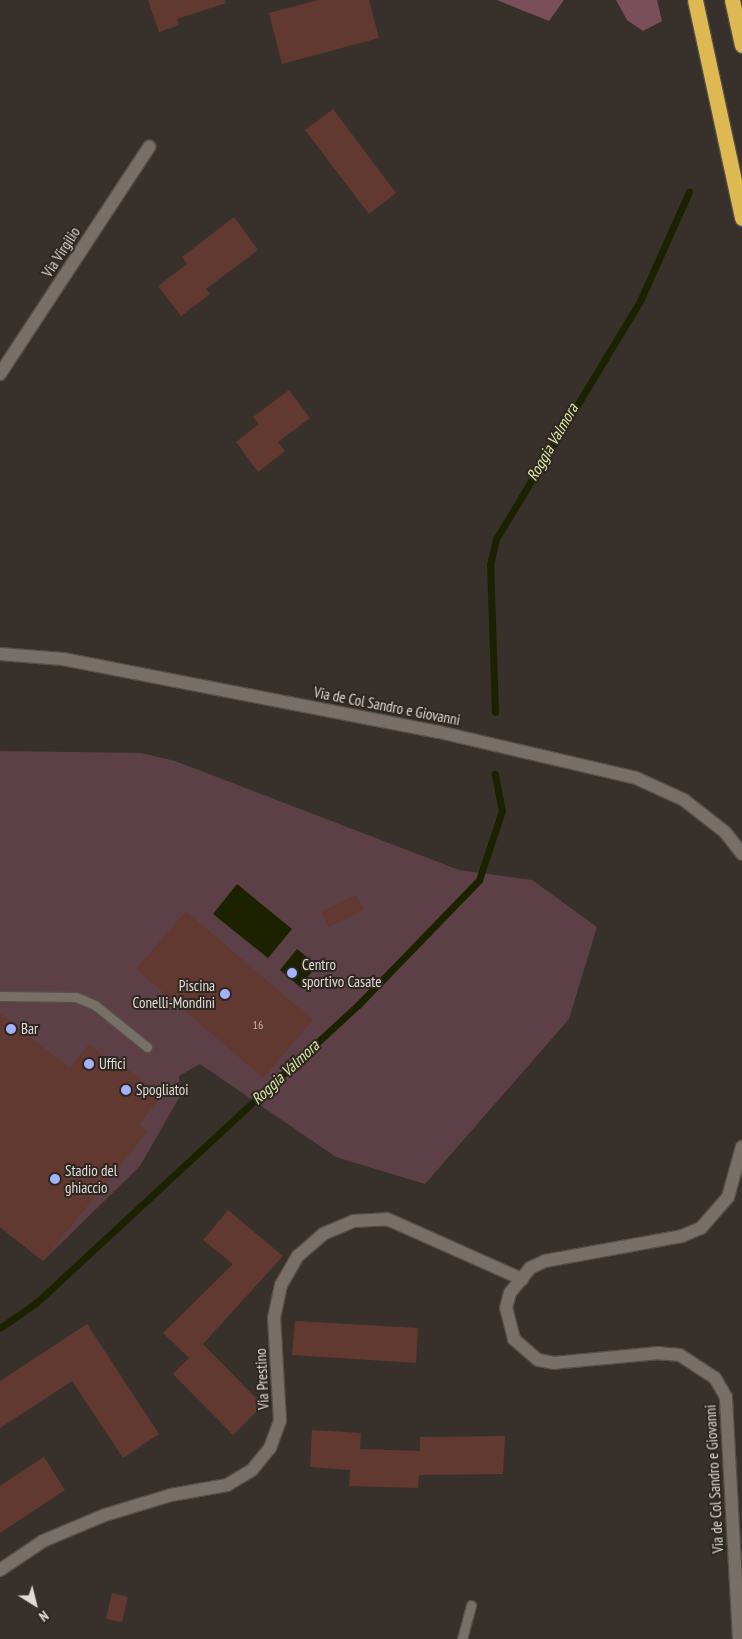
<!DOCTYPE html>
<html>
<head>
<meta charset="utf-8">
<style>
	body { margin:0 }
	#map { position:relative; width:742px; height:1639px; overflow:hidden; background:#38302a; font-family:"PT Sans Narrow",sans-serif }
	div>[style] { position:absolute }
	.green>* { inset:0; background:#5d4047 }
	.forest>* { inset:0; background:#7a4f5b }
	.water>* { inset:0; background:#1c2200 }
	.stream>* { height:7px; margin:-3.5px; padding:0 3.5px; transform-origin:3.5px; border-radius:3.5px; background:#1c2200 }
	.building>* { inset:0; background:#623931 }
	.roads { filter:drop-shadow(1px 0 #554f49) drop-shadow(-1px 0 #554f49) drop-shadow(0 1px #554f49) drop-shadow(0 -1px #554f49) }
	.lane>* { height:9px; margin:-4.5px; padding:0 4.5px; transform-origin:4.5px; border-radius:4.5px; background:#786f68 }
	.street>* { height:12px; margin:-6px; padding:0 6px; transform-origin:6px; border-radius:6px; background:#786f68 }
	.highway>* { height:15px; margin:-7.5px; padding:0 7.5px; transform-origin:7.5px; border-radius:7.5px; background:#deb952 }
	.dots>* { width:14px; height:14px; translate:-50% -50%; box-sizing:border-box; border:2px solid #2e2620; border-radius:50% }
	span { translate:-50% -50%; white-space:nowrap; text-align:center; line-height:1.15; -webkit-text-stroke:4px #2e2620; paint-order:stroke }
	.number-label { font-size:12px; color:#c1b3ae }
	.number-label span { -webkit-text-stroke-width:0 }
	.street-label { font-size:15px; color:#e1dcd8 }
	.poi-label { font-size:15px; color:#e1dcd8 }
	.left { translate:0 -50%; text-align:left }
	.right { translate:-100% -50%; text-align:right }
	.water-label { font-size:16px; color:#d9e8a4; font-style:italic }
	.north { position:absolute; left:10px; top:1579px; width:50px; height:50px; -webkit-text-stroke:4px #2e2620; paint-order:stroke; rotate:144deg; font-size:14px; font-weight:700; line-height:20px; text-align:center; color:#e1dcd8 }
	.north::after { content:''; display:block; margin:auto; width:18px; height:22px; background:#e1dcd8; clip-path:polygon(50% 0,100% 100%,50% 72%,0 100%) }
</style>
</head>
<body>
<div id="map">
	<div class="green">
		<div style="clip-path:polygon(0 751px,141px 753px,175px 761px,459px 870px,532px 880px,597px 927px,569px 1019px,425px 1184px,336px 1157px,200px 1064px,179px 1076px,180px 1096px,140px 1166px,43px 1261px,0 1227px)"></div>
	</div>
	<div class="forest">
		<div style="clip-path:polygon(497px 0,564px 0,549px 21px)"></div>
		<div style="clip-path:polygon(616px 0,657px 0,662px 21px,643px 31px,627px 20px)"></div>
	</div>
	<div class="water">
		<div style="clip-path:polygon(237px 884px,292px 929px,268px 958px,213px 914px)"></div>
		<div style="clip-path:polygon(297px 949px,317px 965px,300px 987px,280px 970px)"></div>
	</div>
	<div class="stream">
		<div style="left:495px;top:712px;width:147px;rotate:-91.9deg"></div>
		<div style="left:490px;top:565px;width:27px;rotate:-77deg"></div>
		<div style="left:496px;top:539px;width:278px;rotate:-58.8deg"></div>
		<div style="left:640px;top:301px;width:120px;rotate:-65.8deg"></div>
		<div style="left:0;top:1328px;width:44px;rotate:-34.8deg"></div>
		<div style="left:36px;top:1303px;width:439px;rotate:-42.8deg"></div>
		<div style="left:358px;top:1005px;width:174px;rotate:-45.9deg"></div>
		<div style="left:479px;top:880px;width:73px;rotate:-71.6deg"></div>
		<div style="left:502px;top:811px;width:38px;rotate:-101deg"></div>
	</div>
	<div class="building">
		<div style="clip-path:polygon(148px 0,225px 0,226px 3px,177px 19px,179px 25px,159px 32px)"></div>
		<div style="clip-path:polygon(318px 0,369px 0,379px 38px,282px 64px,269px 13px)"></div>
		<div style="clip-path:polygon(333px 109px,396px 193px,369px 214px,305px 130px)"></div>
		<div style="clip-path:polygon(234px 217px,258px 250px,206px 289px,210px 294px,181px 316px,158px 286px,187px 264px,182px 257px)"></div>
		<div style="clip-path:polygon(289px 390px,310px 418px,278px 442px,285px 451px,258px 472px,236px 442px,259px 424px,253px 417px)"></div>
		<div style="clip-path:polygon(356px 895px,364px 910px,329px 927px,321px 912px)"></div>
		<div style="clip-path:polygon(186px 911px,313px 1020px,263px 1078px,136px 969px)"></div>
		<div style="clip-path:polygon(0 1013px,70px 1068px,89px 1044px,108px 1060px,112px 1056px,162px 1097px,139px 1124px,148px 1131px,43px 1261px,0 1227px)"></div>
		<div style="clip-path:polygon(228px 1210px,283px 1256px,203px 1344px,263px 1405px,233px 1435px,173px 1374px,189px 1358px,163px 1333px,233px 1264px,203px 1240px)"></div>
		<div style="clip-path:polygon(295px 1321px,418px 1328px,416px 1363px,292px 1355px)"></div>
		<div style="clip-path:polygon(87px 1324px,159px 1434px,123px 1458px,72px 1381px,0 1428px,0 1381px)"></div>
		<div style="clip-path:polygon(312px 1430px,361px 1433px,360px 1449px,420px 1451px,420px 1437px,505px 1436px,503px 1474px,419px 1475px,418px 1488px,349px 1486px,350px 1470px,310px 1467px)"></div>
		<div style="clip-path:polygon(44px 1457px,65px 1490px,0 1533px,0 1486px)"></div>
		<div style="clip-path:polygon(112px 1593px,128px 1597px,122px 1622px,106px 1619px)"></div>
	</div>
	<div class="roads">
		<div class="lane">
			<div style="left:0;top:996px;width:76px;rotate:0.8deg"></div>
			<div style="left:76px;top:997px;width:21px;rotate:23deg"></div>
			<div style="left:95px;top:1005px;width:67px;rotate:38.9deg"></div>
			<div style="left:462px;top:1639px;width:35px;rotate:-75deg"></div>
		</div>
		<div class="street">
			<div style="left:0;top:374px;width:272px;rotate:-56.7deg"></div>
			<div style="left:0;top:654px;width:63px;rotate:4.5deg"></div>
			<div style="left:63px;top:659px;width:383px;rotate:11deg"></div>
			<div style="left:439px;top:732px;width:202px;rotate:13.1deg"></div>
			<div style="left:636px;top:778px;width:53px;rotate:24.6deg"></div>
			<div style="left:684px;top:800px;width:52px;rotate:38deg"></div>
			<div style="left:725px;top:832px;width:28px;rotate:52deg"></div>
			<div style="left:0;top:1570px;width:52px;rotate:-34deg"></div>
			<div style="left:43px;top:1541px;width:67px;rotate:-22.8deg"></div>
			<div style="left:105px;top:1515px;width:69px;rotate:-16.9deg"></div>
			<div style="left:171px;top:1495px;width:57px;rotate:-10.1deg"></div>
			<div style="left:227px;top:1485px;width:29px;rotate:-31deg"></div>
			<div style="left:252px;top:1470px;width:28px;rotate:-51deg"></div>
			<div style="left:270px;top:1448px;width:29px;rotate:-70deg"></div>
			<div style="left:280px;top:1421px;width:103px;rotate:-93.3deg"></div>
			<div style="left:274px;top:1318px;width:34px;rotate:-78deg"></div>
			<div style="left:281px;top:1285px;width:34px;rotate:-60deg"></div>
			<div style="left:298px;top:1256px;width:33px;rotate:-41deg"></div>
			<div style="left:323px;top:1234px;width:34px;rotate:-23deg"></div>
			<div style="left:354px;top:1221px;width:33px;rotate:-3deg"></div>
			<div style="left:387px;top:1219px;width:148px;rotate:24deg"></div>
			<div style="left:739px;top:1639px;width:242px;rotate:-93.1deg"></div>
			<div style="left:726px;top:1397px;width:22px;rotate:-120deg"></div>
			<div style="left:715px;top:1378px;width:42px;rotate:-146.7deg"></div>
			<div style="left:680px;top:1355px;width:21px;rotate:-175deg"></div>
			<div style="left:659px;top:1353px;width:105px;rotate:174.6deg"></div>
			<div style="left:554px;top:1363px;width:16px;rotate:-169deg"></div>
			<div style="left:538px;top:1360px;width:32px;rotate:-139deg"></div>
			<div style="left:514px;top:1339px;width:32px;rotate:-104deg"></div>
			<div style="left:506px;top:1308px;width:16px;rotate:-75deg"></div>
			<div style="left:510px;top:1293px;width:32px;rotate:-51deg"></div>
			<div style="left:530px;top:1268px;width:17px;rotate:-25deg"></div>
			<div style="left:545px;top:1261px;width:139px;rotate:-10.3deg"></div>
			<div style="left:682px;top:1236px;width:21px;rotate:-23deg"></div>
			<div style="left:701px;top:1228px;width:41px;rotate:-48.9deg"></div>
			<div style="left:728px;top:1197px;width:52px;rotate:-74.4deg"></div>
		</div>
		<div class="highway">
			<div style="left:695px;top:0;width:223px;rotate:77.8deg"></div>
			<div style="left:732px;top:0;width:46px;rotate:77.5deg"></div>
		</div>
	</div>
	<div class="dots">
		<div style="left:292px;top:973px;background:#a2b2fd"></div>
		<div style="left:225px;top:994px;background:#a2b2fd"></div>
		<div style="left:11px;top:1029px;background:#a2b2fd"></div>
		<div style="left:89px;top:1064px;background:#a2b2fd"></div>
		<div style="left:126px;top:1090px;background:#a2b2fd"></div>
		<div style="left:55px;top:1179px;background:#a2b2fd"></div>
	</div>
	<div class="number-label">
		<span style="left:258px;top:1025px">16</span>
	</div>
	<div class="street-label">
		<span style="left:61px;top:252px;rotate:-57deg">Via Virgilio</span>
		<span style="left:387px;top:706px;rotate:11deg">Via de Col Sandro e Giovanni</span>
		<span style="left:262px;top:1379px;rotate:-93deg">Via Prestino</span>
		<span style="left:714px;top:1479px;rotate:-93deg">Via de Col Sandro e Giovanni</span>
	</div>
	<div class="poi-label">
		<span class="left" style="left:302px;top:973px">Centro<br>sportivo Casate</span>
		<span class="right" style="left:215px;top:994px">Piscina<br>Conelli-Mondini</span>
		<span class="left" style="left:21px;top:1029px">Bar</span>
		<span class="left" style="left:99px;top:1064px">Uffici</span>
		<span class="left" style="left:136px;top:1090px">Spogliatoi</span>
		<span class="left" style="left:65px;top:1179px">Stadio del<br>ghiaccio</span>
	</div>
	<div class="water-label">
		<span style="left:552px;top:442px;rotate:-60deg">Roggia Valmora</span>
		<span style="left:285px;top:1072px;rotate:-43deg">Roggia Valmora</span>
	</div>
	<div class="north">N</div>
</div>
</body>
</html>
